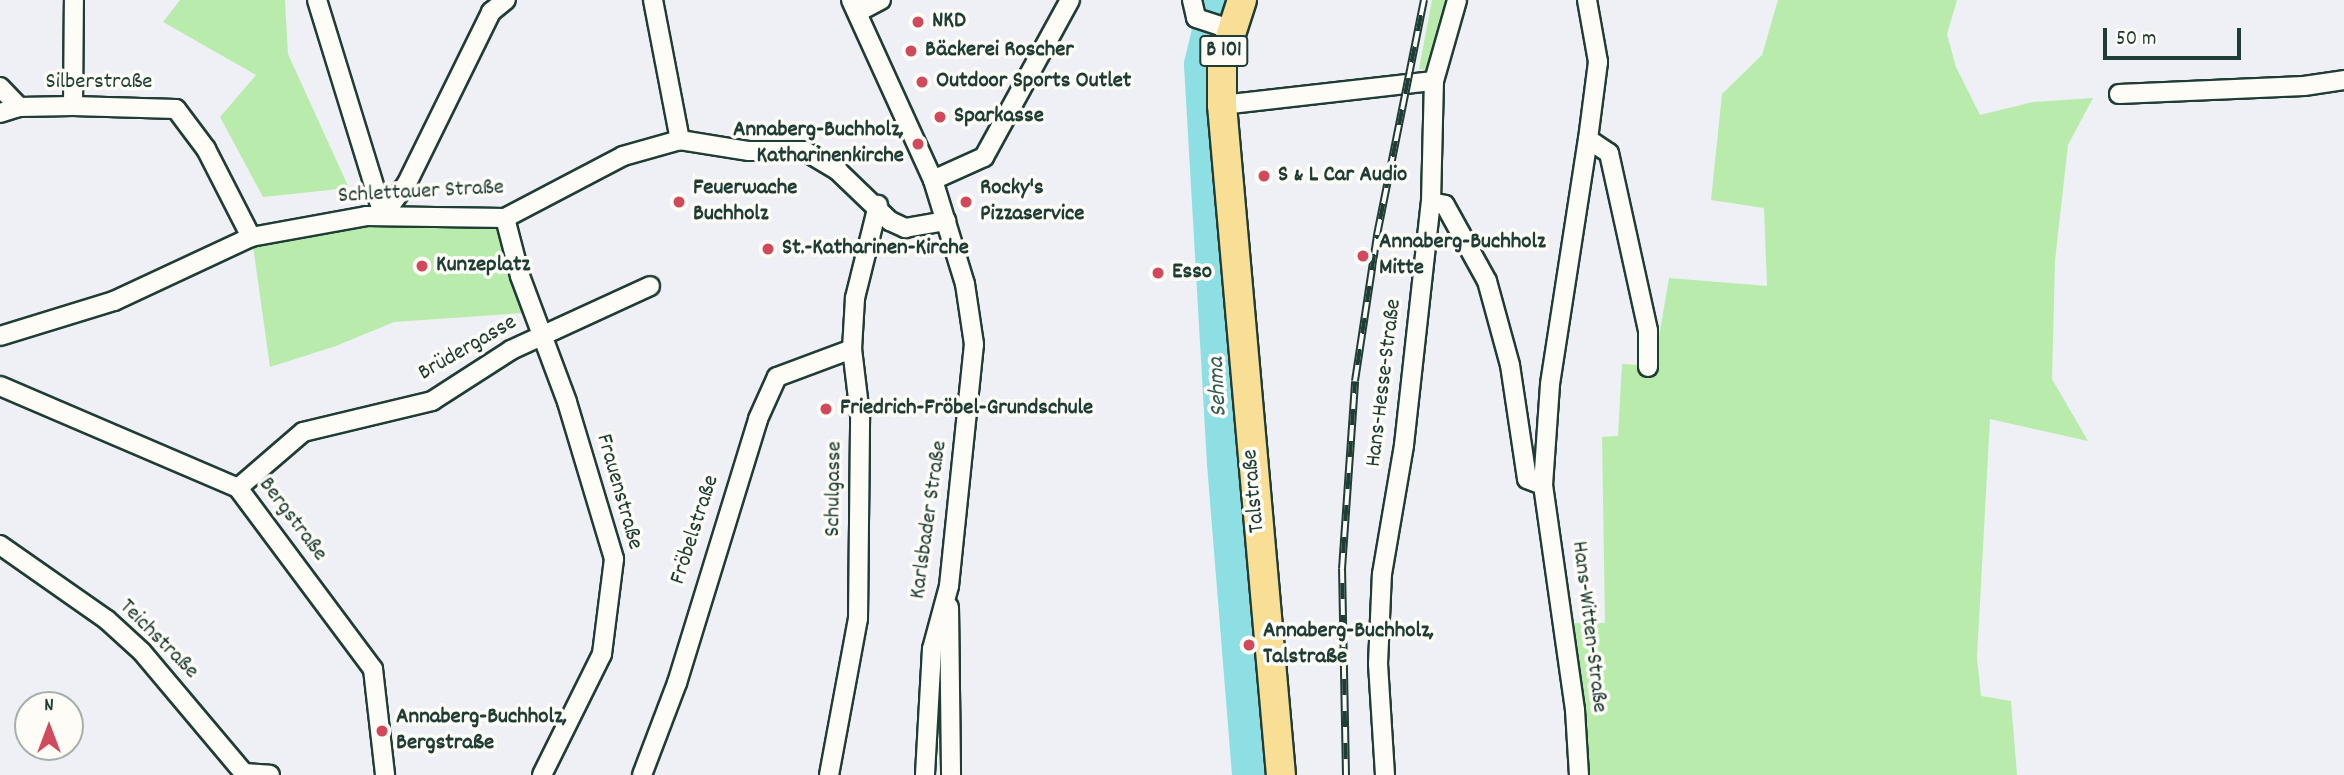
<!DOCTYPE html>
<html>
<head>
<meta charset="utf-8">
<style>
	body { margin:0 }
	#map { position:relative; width:2344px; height:775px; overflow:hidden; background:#eef0f5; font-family:Dekko,sans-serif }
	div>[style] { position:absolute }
	.green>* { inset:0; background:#b9ecac }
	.river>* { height:33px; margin:-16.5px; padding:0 16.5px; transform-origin:16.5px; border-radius:16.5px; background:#8ddfe4 }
	.roads { filter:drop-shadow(2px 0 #1f3d34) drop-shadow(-2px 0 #1f3d34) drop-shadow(0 2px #1f3d34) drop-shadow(0 -2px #1f3d34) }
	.minor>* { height:18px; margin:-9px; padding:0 9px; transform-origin:9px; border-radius:9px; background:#fdfcf7 }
	.primary>* { height:28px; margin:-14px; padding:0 14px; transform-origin:14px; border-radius:14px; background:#f9df96 }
	.rail>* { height:8px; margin-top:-4px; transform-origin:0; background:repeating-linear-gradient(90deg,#fdfcf7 0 16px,#1f3d34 0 32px); box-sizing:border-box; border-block:2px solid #1f3d34 }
	.dots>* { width:19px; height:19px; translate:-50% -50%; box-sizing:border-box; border:4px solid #fdfcf7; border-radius:50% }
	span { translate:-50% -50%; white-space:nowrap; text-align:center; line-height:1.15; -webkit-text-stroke:7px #fdfcf7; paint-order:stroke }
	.shield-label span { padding:2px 5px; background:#fdfcf7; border:2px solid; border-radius:5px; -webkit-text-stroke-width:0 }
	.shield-label { font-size:21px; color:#1f3d34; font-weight:700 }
	.poi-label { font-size:23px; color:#1f3d34; font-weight:700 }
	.left { translate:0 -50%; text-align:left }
	.right { translate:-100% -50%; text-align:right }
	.street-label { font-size:23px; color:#1f3d34 }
	.water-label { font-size:24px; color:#355d57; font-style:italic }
	.north { position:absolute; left:14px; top:691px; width:70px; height:70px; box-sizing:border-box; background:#fdfcf7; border:2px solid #a4b0a9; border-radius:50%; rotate:0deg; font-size:19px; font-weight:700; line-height:28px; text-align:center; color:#1f3d34 }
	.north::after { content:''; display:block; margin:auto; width:24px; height:32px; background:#d1495b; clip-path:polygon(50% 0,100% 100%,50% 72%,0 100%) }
	.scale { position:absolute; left:2103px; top:28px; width:138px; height:32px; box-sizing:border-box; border:4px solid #1f3d34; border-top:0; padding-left:9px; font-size:21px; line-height:24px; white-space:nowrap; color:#1f3d34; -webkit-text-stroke:5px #fdfcf7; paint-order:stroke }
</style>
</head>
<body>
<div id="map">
	<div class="green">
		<div style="clip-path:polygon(180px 0,285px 0,288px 54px,349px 188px,263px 197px,220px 117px,256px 75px,163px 22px)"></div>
		<div style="clip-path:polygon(1432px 0,1447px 0,1428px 70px,1419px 69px)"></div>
		<div style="clip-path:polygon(1778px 0,1957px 0,1947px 34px,1956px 67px,1980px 115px,2033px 102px,2093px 98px,2068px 145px,2055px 261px,2052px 379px,2088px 441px,1990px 419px,1977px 658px,1981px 696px,2011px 701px,2017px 775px,1586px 775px,1572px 623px,1605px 623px,1602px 437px,1618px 436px,1622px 364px,1654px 366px,1669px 278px,1767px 286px,1764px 208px,1711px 200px,1722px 94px,1762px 55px)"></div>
		<div style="clip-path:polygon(384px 220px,494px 223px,523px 313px,394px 322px,336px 346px,270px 367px,253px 246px)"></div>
	</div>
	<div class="river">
		<div style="left:1215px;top:0;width:66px;rotate:103.2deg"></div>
		<div style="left:1200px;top:64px;width:400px;rotate:86.7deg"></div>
		<div style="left:1223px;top:463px;width:313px;rotate:85.4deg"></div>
	</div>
	<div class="roads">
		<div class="minor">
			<div style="left:317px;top:0;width:225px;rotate:72.9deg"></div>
			<div style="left:653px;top:0;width:143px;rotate:79.1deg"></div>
			<div style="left:851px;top:0;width:198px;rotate:65.5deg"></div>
			<div style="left:933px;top:180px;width:109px;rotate:72.9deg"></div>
			<div style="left:965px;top:284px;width:61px;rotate:81.5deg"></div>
			<div style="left:974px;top:344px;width:243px;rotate:95.9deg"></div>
			<div style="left:949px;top:586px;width:65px;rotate:105.1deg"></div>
			<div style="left:932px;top:649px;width:126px;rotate:93.2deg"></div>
			<div style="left:1192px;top:0;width:18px;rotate:77deg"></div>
			<div style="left:1196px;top:18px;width:35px;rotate:18deg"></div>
			<div style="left:1587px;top:0;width:63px;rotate:79.9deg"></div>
			<div style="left:1598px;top:62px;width:78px;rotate:97.4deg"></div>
			<div style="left:1588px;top:139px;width:25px;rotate:34deg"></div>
			<div style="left:1609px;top:153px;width:182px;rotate:77.6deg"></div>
			<div style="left:1648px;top:331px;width:36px;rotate:90deg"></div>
			<div style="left:858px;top:12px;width:26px;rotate:-28deg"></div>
			<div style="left:0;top:87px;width:28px;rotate:46deg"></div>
			<div style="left:2119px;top:94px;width:185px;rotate:-2.5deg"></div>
			<div style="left:2304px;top:86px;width:40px;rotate:-8.5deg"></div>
			<div style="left:1222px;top:105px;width:213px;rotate:-6.5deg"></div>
			<div style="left:73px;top:106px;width:106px;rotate:-89.5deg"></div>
			<div style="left:0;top:113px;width:20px;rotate:-18deg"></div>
			<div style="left:19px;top:107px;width:54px;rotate:-1.1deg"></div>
			<div style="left:73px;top:106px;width:103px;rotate:1.7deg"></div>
			<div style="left:176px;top:109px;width:50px;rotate:53.1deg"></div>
			<div style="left:206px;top:149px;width:99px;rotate:62.9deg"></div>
			<div style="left:933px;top:180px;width:56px;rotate:-24.3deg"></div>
			<div style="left:984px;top:157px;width:179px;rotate:-61.3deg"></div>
			<div style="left:1431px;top:202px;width:14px;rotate:12deg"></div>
			<div style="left:1445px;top:205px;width:87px;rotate:61.1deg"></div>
			<div style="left:1487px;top:281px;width:87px;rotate:74.7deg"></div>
			<div style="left:1510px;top:365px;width:115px;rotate:81.5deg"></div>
			<div style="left:1527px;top:479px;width:17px;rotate:21deg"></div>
			<div style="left:1543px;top:485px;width:227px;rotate:81.9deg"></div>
			<div style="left:1575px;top:710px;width:65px;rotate:86.5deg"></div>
			<div style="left:383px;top:215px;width:40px;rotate:-53deg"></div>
			<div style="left:407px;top:183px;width:191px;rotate:-63.8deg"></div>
			<div style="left:491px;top:12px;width:19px;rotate:-39deg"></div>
			<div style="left:505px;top:218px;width:60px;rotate:75.5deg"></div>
			<div style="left:520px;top:276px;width:134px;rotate:69.5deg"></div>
			<div style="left:567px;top:402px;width:164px;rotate:73.3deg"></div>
			<div style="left:614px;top:559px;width:96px;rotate:97.2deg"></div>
			<div style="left:602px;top:654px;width:135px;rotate:116.4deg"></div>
			<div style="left:0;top:336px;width:119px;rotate:-17.1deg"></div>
			<div style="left:114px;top:301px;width:151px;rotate:-25deg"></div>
			<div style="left:251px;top:237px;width:117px;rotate:-10.3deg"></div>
			<div style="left:366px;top:216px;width:139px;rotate:0.8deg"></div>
			<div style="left:505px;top:218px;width:133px;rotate:-27.7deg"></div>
			<div style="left:623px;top:156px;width:59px;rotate:-15.7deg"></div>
			<div style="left:680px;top:140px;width:70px;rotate:9.1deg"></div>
			<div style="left:749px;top:151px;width:56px"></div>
			<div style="left:805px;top:151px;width:39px;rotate:31deg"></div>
			<div style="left:838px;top:171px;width:72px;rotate:43.9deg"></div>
			<div style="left:890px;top:221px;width:17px;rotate:25deg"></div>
			<div style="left:905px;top:228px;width:42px;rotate:-9.7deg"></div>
			<div style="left:0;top:386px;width:259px;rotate:23.2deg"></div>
			<div style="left:238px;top:488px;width:226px;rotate:53.3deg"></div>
			<div style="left:373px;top:669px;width:107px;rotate:83.5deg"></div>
			<div style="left:1543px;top:485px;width:101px;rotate:-86deg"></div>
			<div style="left:1550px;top:384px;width:248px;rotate:-81.2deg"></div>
			<div style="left:238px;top:488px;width:86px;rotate:-40.7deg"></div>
			<div style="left:303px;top:432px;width:133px;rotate:-13.5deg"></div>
			<div style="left:432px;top:401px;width:94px;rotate:-32.8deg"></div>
			<div style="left:511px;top:350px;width:153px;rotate:-24.7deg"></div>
			<div style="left:0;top:545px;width:131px;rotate:35deg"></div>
			<div style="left:107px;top:620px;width:47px;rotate:42.4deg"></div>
			<div style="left:142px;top:652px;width:158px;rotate:49.9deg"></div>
			<div style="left:244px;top:773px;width:26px;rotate:4deg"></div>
			<div style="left:949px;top:607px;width:168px;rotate:89.3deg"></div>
			<div style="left:642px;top:775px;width:98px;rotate:-69.2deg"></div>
			<div style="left:677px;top:683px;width:276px;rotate:-72.9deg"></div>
			<div style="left:758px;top:419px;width:46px;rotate:-65.7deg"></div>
			<div style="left:777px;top:377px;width:80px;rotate:-20.5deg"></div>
			<div style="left:829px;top:775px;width:159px;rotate:-79.5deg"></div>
			<div style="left:858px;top:619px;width:204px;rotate:-89.4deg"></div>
			<div style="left:860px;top:415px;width:66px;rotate:-96.9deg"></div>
			<div style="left:852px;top:349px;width:51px;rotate:-86.6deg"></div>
			<div style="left:855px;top:298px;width:96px;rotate:-76.1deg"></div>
			<div style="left:1385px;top:775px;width:111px;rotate:-93.6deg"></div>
			<div style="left:1378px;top:664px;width:90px;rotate:-87.5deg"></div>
			<div style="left:1382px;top:574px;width:131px;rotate:-80.3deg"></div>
			<div style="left:1404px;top:445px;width:244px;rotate:-83.7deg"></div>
			<div style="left:1431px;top:202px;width:121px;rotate:-88.6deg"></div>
			<div style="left:1434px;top:81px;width:84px;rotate:-74.1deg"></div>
		</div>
		<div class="primary">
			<div style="left:1242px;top:0;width:65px;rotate:107.9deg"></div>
			<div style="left:1222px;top:62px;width:43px;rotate:90deg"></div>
			<div style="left:1222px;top:105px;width:673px;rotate:84.97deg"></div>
		</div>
	</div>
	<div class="rail">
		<div style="left:1346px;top:775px;width:206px;rotate:-91.1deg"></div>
		<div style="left:1342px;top:569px;width:188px;rotate:-86deg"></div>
		<div style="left:1355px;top:381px;width:148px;rotate:-81.4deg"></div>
		<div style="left:1377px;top:235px;width:240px;rotate:-78.7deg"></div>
	</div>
	<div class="dots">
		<div style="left:918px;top:22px;background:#d1495b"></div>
		<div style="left:911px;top:51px;background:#d1495b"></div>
		<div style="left:922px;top:82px;background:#d1495b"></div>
		<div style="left:940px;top:117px;background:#d1495b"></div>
		<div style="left:918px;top:144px;background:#d1495b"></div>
		<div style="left:1264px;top:176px;background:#d1495b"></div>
		<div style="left:679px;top:202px;background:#d1495b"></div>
		<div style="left:966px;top:202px;background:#d1495b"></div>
		<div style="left:768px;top:249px;background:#d1495b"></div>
		<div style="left:1363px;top:256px;background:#d1495b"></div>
		<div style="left:422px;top:266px;background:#d1495b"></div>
		<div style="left:1158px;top:273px;background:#d1495b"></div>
		<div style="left:826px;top:409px;background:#d1495b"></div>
		<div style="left:1249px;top:645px;background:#d1495b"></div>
		<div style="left:382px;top:731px;background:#d1495b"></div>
	</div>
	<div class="shield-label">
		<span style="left:1224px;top:51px">B 101</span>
	</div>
	<div class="poi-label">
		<span class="left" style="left:932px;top:22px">NKD</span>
		<span class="left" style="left:925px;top:51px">Bäckerei Roscher</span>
		<span class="left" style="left:936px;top:82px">Outdoor Sports Outlet</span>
		<span class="left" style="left:954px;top:117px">Sparkasse</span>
		<span class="right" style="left:904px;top:144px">Annaberg-Buchholz,<br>Katharinenkirche</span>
		<span class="left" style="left:1278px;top:176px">S &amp; L Car Audio</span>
		<span class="left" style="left:693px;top:202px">Feuerwache<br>Buchholz</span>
		<span class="left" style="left:980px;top:202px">Rocky's<br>Pizzaservice</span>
		<span class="left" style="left:1379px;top:256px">Annaberg-Buchholz<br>Mitte</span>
		<span class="left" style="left:782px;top:249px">St.-Katharinen-Kirche</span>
		<span class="left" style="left:436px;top:266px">Kunzeplatz</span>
		<span class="left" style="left:1172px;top:273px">Esso</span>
		<span class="left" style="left:840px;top:409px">Friedrich-Fröbel-Grundschule</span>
		<span class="left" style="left:1263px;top:645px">Annaberg-Buchholz,<br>Talstraße</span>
		<span class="left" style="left:396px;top:731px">Annaberg-Buchholz,<br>Bergstraße</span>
	</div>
	<div class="street-label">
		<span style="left:99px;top:83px">Silberstraße</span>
		<span style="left:421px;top:193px;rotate:-3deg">Schlettauer Straße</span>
		<span style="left:468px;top:349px;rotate:-30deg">Brüdergasse</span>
		<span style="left:1385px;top:383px;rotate:-83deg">Hans-Hesse-Straße</span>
		<span style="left:835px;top:489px;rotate:-89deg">Schulgasse</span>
		<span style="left:1255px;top:491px;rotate:-95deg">Talstraße</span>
		<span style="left:618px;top:492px;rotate:74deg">Frauenstraße</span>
		<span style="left:292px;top:520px;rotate:53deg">Bergstraße</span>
		<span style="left:930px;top:520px;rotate:-82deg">Karlsbader Straße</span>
		<span style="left:696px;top:530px;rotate:-72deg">Fröbelstraße</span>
		<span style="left:1588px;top:627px;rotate:83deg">Hans-Witten-Straße</span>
		<span style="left:158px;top:640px;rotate:45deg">Teichstraße</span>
	</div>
	<div class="water-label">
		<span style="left:1219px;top:387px;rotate:-93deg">Sehma</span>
	</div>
	<div class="north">N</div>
	<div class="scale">50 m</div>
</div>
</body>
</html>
